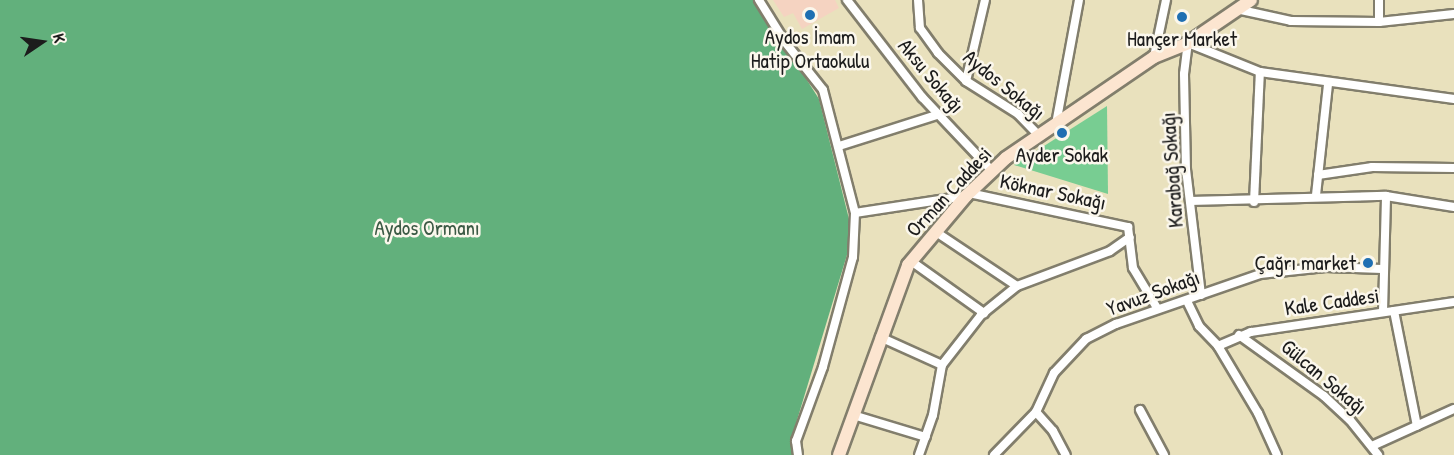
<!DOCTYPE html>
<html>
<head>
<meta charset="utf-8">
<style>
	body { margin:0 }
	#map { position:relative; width:1454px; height:455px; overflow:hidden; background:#e9e1bd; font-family:"Patrick Hand",sans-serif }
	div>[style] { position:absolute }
	.built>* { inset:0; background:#f5d3c1 }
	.green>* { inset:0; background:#78cd92 }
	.forest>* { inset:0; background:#62b07c }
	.roads { filter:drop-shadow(2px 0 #827e6c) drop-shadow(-2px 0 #827e6c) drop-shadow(0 2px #827e6c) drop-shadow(0 -2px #827e6c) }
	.street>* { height:8px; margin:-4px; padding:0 4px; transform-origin:4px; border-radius:4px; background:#fff }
	.secondary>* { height:12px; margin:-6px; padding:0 6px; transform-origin:6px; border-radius:6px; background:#fce5d0 }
	.dots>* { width:16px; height:16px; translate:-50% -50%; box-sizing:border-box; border:3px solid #fbf7ec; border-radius:50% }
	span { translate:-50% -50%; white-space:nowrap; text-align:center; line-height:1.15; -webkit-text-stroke:5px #fbf7ec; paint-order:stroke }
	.poi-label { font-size:21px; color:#1c1c1c }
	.right { translate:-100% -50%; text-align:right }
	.street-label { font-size:21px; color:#1c1c1c }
	.park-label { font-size:21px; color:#3c5a45 }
	.north { position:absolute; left:12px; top:12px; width:60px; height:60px; -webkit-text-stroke:4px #fbf7ec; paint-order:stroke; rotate:77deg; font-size:16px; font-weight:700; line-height:24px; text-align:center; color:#1c1c1c }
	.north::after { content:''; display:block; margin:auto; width:21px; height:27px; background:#1c1c1c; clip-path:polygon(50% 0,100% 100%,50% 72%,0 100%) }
</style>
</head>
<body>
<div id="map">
	<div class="built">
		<div style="clip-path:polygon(773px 0,835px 0,839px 8px,802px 29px,793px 13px,784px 17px)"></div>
	</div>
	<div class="green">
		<div style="clip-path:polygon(1107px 106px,1108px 194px,1014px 165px)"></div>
	</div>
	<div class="forest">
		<div style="clip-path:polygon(0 0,756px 0,819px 99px,853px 235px,791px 440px,793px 455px,0 455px)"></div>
	</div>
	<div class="roads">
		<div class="street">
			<div style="left:759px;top:0;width:49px;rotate:58.2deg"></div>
			<div style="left:785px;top:42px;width:61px;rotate:51.6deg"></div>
			<div style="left:823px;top:90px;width:127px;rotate:75.4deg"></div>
			<div style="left:855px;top:213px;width:44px;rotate:92.6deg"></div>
			<div style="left:853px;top:257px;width:114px;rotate:105.3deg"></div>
			<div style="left:823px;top:367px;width:79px;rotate:110deg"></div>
			<div style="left:796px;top:441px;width:14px;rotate:82deg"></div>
			<div style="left:847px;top:0;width:123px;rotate:52.3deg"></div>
			<div style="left:922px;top:97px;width:102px;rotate:46.6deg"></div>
			<div style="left:918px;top:0;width:28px;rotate:86deg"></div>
			<div style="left:920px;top:28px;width:31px;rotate:54deg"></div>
			<div style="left:938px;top:53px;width:40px;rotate:45deg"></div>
			<div style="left:966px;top:81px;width:62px;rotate:32.4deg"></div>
			<div style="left:1018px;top:114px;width:30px;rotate:46deg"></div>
			<div style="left:1241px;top:10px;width:51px;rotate:12.4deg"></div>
			<div style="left:1291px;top:21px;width:88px;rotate:0.7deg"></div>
			<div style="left:1379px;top:22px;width:75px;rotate:-6.1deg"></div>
			<div style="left:1379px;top:22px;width:22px;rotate:-90deg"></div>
			<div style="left:1154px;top:57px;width:58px;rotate:-78.1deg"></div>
			<div style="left:966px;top:81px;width:83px;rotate:-76.8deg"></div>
			<div style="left:1056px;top:124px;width:126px;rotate:-79.5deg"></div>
			<div style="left:839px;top:146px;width:103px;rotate:-17.6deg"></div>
			<div style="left:1318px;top:175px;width:55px;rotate:-8.4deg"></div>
			<div style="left:1372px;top:167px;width:82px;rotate:0.7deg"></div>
			<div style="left:969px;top:193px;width:163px;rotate:12.1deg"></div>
			<div style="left:1128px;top:227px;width:41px;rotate:83deg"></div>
			<div style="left:1133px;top:268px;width:47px;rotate:59deg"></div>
			<div style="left:1316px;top:195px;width:112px;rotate:-83.8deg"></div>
			<div style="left:1190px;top:201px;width:196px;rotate:-1.5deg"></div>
			<div style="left:1386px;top:196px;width:69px;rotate:9.2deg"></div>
			<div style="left:1254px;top:202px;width:130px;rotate:-87.4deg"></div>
			<div style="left:855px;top:213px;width:112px;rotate:-8.7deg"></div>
			<div style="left:936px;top:232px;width:97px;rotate:33.7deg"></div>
			<div style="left:911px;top:261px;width:90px;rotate:35.5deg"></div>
			<div style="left:1201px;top:295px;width:126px;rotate:-96.8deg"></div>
			<div style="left:1186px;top:170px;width:96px;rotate:-91.2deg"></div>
			<div style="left:1184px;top:74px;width:31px;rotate:-83deg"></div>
			<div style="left:1188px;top:43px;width:78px;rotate:21.9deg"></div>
			<div style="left:1260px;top:72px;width:196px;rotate:7.9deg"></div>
			<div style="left:1187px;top:301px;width:28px;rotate:64deg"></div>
			<div style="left:1199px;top:326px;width:28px;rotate:46deg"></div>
			<div style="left:1218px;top:346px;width:78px;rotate:59.2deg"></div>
			<div style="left:1258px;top:413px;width:46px;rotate:65.7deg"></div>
			<div style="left:1394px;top:311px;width:117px;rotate:78.7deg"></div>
			<div style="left:1383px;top:312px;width:116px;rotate:-88.5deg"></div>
			<div style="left:1239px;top:335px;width:105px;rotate:35.7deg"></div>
			<div style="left:1324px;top:396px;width:35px;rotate:43deg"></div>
			<div style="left:1350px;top:420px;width:45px;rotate:51.3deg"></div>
			<div style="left:880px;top:337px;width:68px;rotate:24.3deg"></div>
			<div style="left:1218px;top:346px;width:36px;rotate:-23deg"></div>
			<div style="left:1251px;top:332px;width:205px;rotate:-8.4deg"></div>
			<div style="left:1140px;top:410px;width:51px;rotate:61.9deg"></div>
			<div style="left:1036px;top:412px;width:25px;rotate:48deg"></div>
			<div style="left:1053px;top:431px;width:27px;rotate:62deg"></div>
			<div style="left:853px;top:415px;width:76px;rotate:16.8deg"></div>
			<div style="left:1372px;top:446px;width:90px;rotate:-24.3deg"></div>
			<div style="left:919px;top:455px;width:42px;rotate:-70.7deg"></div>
			<div style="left:933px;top:415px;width:51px;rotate:-79.8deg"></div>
			<div style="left:942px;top:365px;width:63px;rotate:-52deg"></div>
			<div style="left:981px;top:315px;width:46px;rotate:-38.9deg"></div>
			<div style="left:1017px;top:286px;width:99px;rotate:-20.6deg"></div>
			<div style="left:1110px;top:251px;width:24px;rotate:-35deg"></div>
			<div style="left:994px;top:455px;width:60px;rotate:-45.7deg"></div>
			<div style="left:1036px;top:412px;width:43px;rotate:-65.2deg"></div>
			<div style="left:1054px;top:373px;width:47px;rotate:-46.7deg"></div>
			<div style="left:1086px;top:339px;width:34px;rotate:-27deg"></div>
			<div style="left:1116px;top:324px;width:152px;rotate:-19.1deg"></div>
			<div style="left:1260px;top:274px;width:66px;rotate:-6.1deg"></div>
			<div style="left:1326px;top:267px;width:56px;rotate:2deg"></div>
		</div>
		<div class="secondary">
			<div style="left:839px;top:455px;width:202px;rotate:-70deg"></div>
			<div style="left:908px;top:265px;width:90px;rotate:-50deg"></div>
			<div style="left:966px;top:196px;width:55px;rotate:-43.5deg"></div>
			<div style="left:1006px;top:158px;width:179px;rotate:-34.3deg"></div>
			<div style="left:1154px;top:57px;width:37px;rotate:-22deg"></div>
			<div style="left:1188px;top:43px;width:76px;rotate:-34.3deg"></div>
		</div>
	</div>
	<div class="dots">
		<div style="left:810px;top:15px;background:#1f6fb2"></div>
		<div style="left:1182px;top:17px;background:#1f6fb2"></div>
		<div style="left:1062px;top:133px;background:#1f6fb2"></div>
		<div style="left:1368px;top:263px;background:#1f6fb2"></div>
	</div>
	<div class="poi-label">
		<span style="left:810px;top:49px">Aydos İmam<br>Hatip Ortaokulu</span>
		<span style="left:1182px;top:39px">Hançer Market</span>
		<span style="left:1062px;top:155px">Ayder Sokak</span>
		<span class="right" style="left:1356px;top:263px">Çağrı market</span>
	</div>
	<div class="street-label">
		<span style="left:931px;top:76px;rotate:50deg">Aksu Sokağı</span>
		<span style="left:1004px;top:85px;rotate:39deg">Aydos Sokağı</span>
		<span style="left:1172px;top:170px;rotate:-94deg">Karabağ Sokağı</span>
		<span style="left:949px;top:192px;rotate:-47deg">Orman Caddesi</span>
		<span style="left:1053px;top:192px;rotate:12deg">Köknar Sokağı</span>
		<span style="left:1153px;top:293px;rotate:-20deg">Yavuz Sokağı</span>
		<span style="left:1332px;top:302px;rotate:-8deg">Kale Caddesi</span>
		<span style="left:1324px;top:377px;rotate:40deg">Gülcan Sokağı</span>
	</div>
	<div class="park-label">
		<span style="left:427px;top:228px">Aydos Ormanı</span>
	</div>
	<div class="north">K</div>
</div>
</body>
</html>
